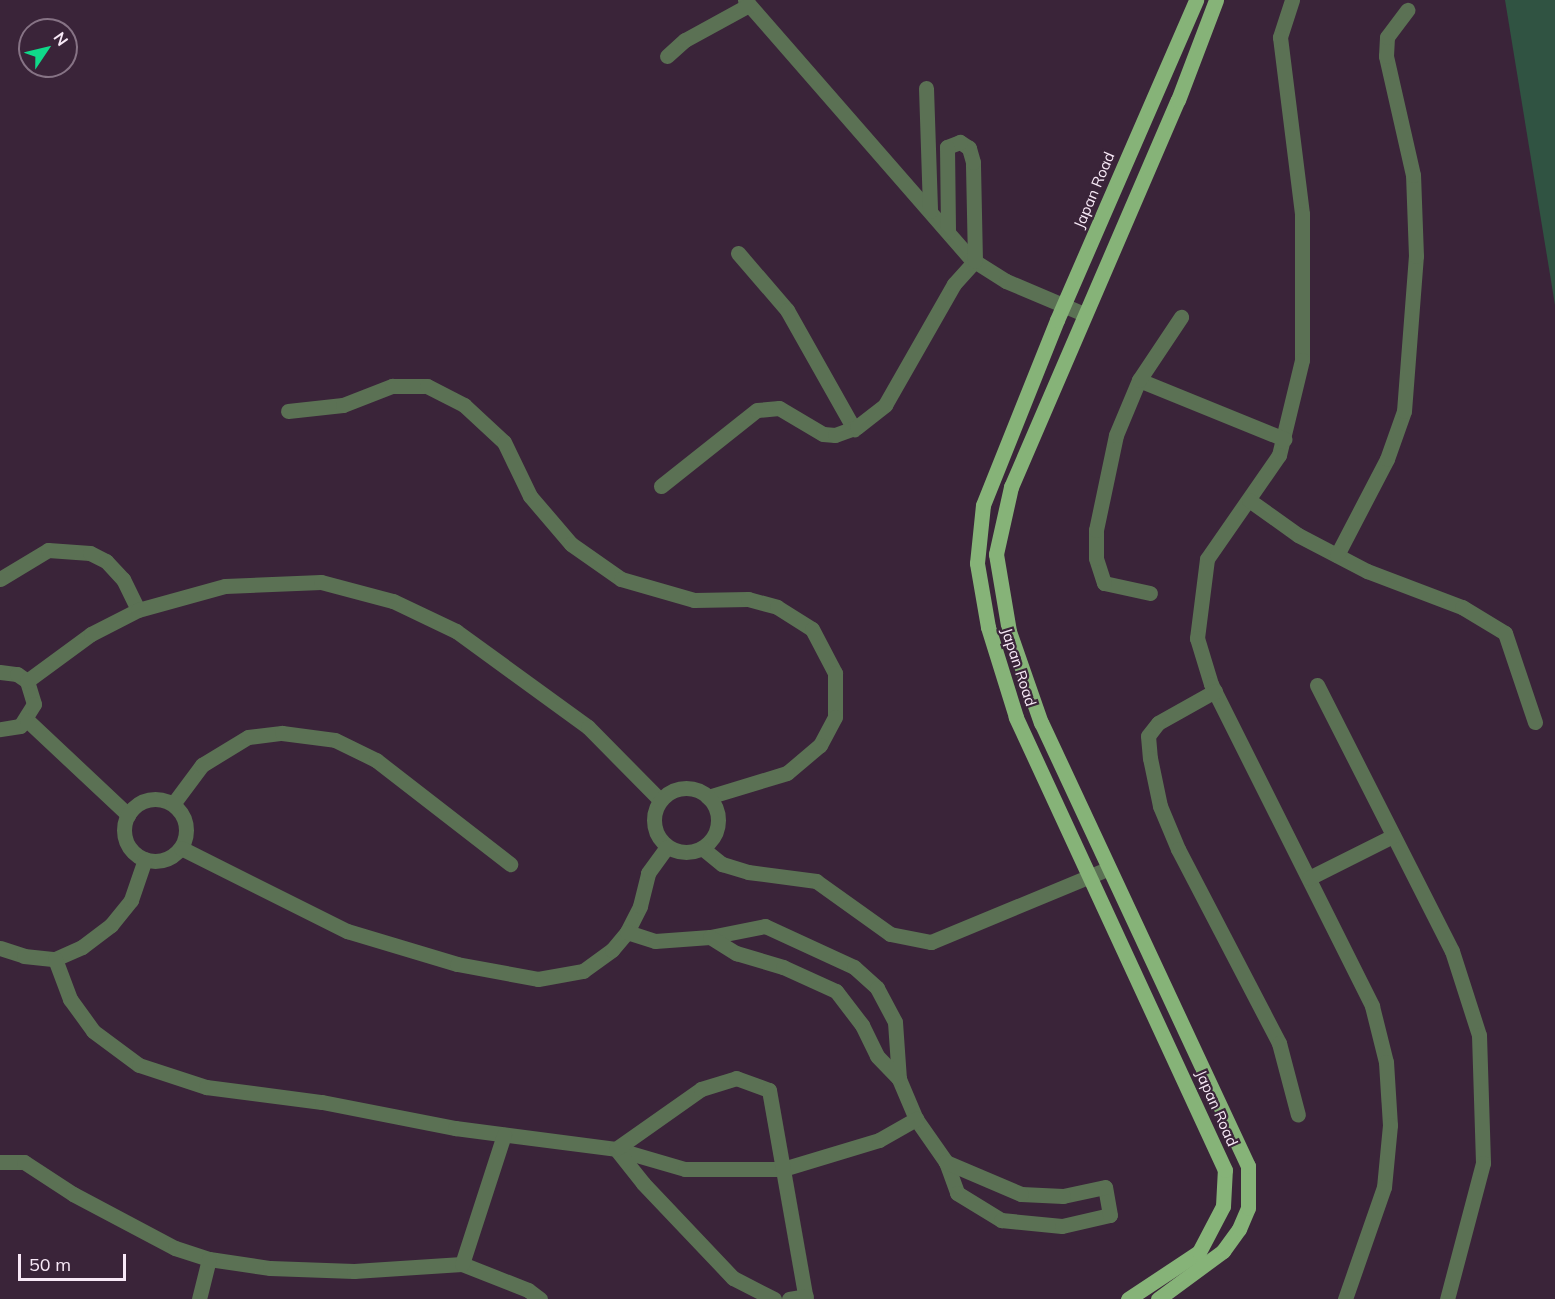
<!DOCTYPE html>
<html>
<head>
<meta charset="utf-8">
<style>
	body { margin:0 }
	#map { position:relative; width:1555px; height:1299px; overflow:hidden; background:#3a2439; font-family:Mulish,sans-serif }
	div>[style] { position:absolute }
	.green>* { inset:0; background:#305342 }
	.minor>* { height:15px; margin:-7.5px; padding:0 7.5px; transform-origin:7.5px; border-radius:7.5px; background:#5b7154 }
	.minor>.ring { margin:-7.5px; padding:0; box-sizing:content-box; background:none; border:15px solid #5b7154; border-radius:50% }
	.major>* { height:15px; margin:-7.5px; padding:0 7.5px; transform-origin:7.5px; border-radius:7.5px; background:#86b378 }
	span { translate:-50% -50%; white-space:nowrap; text-align:center; line-height:1.15; -webkit-text-stroke:4.5px #3a2439; paint-order:stroke }
	.street-label { font-size:15px; color:#f8e9f7 }
	.north { position:absolute; left:18px; top:18px; width:60px; height:60px; box-sizing:border-box; background:#3a2439; border:2px solid #867385; border-radius:50%; rotate:55deg; font-size:16px; font-weight:700; line-height:24px; text-align:center; color:#f8e9f7 }
	.north::after { content:''; display:block; margin:auto; width:21px; height:27px; background:#10d98a; clip-path:polygon(50% 0,100% 100%,50% 72%,0 100%) }
	.scale { position:absolute; left:18px; top:1254px; width:108px; height:27px; box-sizing:border-box; border:3px solid #f8e9f7; border-top:0; padding-left:8px; font-size:18px; line-height:21px; white-space:nowrap; color:#f8e9f7; -webkit-text-stroke:4px #3a2439; paint-order:stroke }
</style>
</head>
<body>
<div id="map">
	<div class="green">
		<div style="clip-path:polygon(1505px 0,1555px 0,1555px 305px)"></div>
	</div>
	<div class="minor">
		<div style="left:745px;top:0;width:344px;rotate:48.9deg"></div>
		<div style="left:971px;top:259px;width:41px;rotate:32.2deg"></div>
		<div style="left:1006px;top:281px;width:85px;rotate:22.9deg"></div>
		<div style="left:1292px;top:0;width:39px;rotate:108deg"></div>
		<div style="left:1280px;top:37px;width:178px;rotate:82.9deg"></div>
		<div style="left:1302px;top:214px;width:146px;rotate:90deg"></div>
		<div style="left:1302px;top:360px;width:98px;rotate:103.6deg"></div>
		<div style="left:1279px;top:455px;width:126px;rotate:124.7deg"></div>
		<div style="left:1207px;top:559px;width:80px;rotate:97.2deg"></div>
		<div style="left:1197px;top:638px;width:48px;rotate:73.1deg"></div>
		<div style="left:1211px;top:684px;width:360px;rotate:63.4deg"></div>
		<div style="left:1372px;top:1006px;width:58px;rotate:76deg"></div>
		<div style="left:1386px;top:1062px;width:63px;rotate:86.4deg"></div>
		<div style="left:1390px;top:1125px;width:62px;rotate:95.5deg"></div>
		<div style="left:1384px;top:1187px;width:119px;rotate:109.2deg"></div>
		<div style="left:667px;top:56px;width:24px;rotate:-42deg"></div>
		<div style="left:685px;top:40px;width:73px;rotate:-28.7deg"></div>
		<div style="left:926px;top:88px;width:123px;rotate:88.1deg"></div>
		<div style="left:738px;top:253px;width:75px;rotate:49.3deg"></div>
		<div style="left:787px;top:310px;width:137px;rotate:60.6deg"></div>
		<div style="left:1139px;top:380px;width:157px;rotate:22.1deg"></div>
		<div style="left:288px;top:411px;width:55px;rotate:-6.2deg"></div>
		<div style="left:343px;top:405px;width:53px;rotate:-21.2deg"></div>
		<div style="left:392px;top:386px;width:35px"></div>
		<div style="left:427px;top:386px;width:42px;rotate:27.2deg"></div>
		<div style="left:464px;top:405px;width:54px;rotate:42.8deg"></div>
		<div style="left:504px;top:442px;width:60px;rotate:64.3deg"></div>
		<div style="left:530px;top:496px;width:63px;rotate:49.5deg"></div>
		<div style="left:571px;top:544px;width:61px;rotate:35deg"></div>
		<div style="left:621px;top:579px;width:76px;rotate:16deg"></div>
		<div style="left:694px;top:600px;width:54px;rotate:-1.1deg"></div>
		<div style="left:748px;top:599px;width:30px;rotate:15deg"></div>
		<div style="left:777px;top:607px;width:41px;rotate:32.2deg"></div>
		<div style="left:812px;top:629px;width:50px;rotate:62.4deg"></div>
		<div style="left:835px;top:673px;width:44px;rotate:90deg"></div>
		<div style="left:835px;top:717px;width:32px;rotate:118deg"></div>
		<div style="left:820px;top:745px;width:43px;rotate:139.7deg"></div>
		<div style="left:787px;top:773px;width:83px;rotate:163.1deg"></div>
		<div style="left:661px;top:486px;width:122px;rotate:-38.4deg"></div>
		<div style="left:757px;top:410px;width:22px;rotate:-5deg"></div>
		<div style="left:779px;top:408px;width:51px;rotate:30.6deg"></div>
		<div style="left:823px;top:434px;width:12px;rotate:5deg"></div>
		<div style="left:835px;top:435px;width:23px;rotate:-20deg"></div>
		<div style="left:857px;top:427px;width:36px;rotate:-38deg"></div>
		<div style="left:885px;top:405px;width:139px;rotate:-60.3deg"></div>
		<div style="left:954px;top:284px;width:31px;rotate:-48deg"></div>
		<div style="left:975px;top:261px;width:99px;rotate:-91.2deg"></div>
		<div style="left:973px;top:162px;width:15px;rotate:-106deg"></div>
		<div style="left:969px;top:148px;width:11px;rotate:-146deg"></div>
		<div style="left:960px;top:142px;width:14px;rotate:159deg"></div>
		<div style="left:947px;top:147px;width:85px;rotate:89.3deg"></div>
		<div style="left:1249px;top:500px;width:60px;rotate:35.5deg"></div>
		<div style="left:1298px;top:535px;width:78px;rotate:27.6deg"></div>
		<div style="left:1367px;top:571px;width:102px;rotate:20.8deg"></div>
		<div style="left:1462px;top:607px;width:50px;rotate:31.2deg"></div>
		<div style="left:1505px;top:633px;width:94px;rotate:71.4deg"></div>
		<div style="left:1337px;top:555px;width:108px;rotate:-62.5deg"></div>
		<div style="left:1387px;top:459px;width:51px;rotate:-70.5deg"></div>
		<div style="left:1404px;top:411px;width:155px;rotate:-85.6deg"></div>
		<div style="left:1416px;top:256px;width:81px;rotate:-92.1deg"></div>
		<div style="left:1413px;top:175px;width:122px;rotate:-102.8deg"></div>
		<div style="left:1386px;top:56px;width:19px;rotate:-87deg"></div>
		<div style="left:1387px;top:37px;width:34px;rotate:-53deg"></div>
		<div style="left:0;top:579px;width:56px;rotate:-31.1deg"></div>
		<div style="left:48px;top:550px;width:42px;rotate:4.1deg"></div>
		<div style="left:90px;top:553px;width:18px;rotate:27deg"></div>
		<div style="left:106px;top:561px;width:25px;rotate:47deg"></div>
		<div style="left:123px;top:579px;width:34px;rotate:64deg"></div>
		<div style="left:1150px;top:593px;width:47px;rotate:-167.7deg"></div>
		<div style="left:1104px;top:583px;width:26px;rotate:-108deg"></div>
		<div style="left:1096px;top:558px;width:28px;rotate:-90deg"></div>
		<div style="left:1096px;top:530px;width:97px;rotate:-78.1deg"></div>
		<div style="left:1116px;top:435px;width:60px;rotate:-67.3deg"></div>
		<div style="left:1139px;top:380px;width:76px;rotate:-56.3deg"></div>
		<div style="left:0;top:672px;width:17px;rotate:7deg"></div>
		<div style="left:17px;top:674px;width:12px;rotate:35deg"></div>
		<div style="left:27px;top:681px;width:24px;rotate:73deg"></div>
		<div style="left:34px;top:704px;width:26px;rotate:122deg"></div>
		<div style="left:20px;top:726px;width:20px;rotate:171deg"></div>
		<div style="left:27px;top:681px;width:79px;rotate:-36.3deg"></div>
		<div style="left:91px;top:634px;width:53px;rotate:-27.1deg"></div>
		<div style="left:138px;top:610px;width:90px;rotate:-15.4deg"></div>
		<div style="left:225px;top:586px;width:96px;rotate:-2.4deg"></div>
		<div style="left:321px;top:582px;width:74px;rotate:14.8deg"></div>
		<div style="left:393px;top:601px;width:70px;rotate:25.5deg"></div>
		<div style="left:456px;top:631px;width:163px;rotate:36deg"></div>
		<div style="left:588px;top:727px;width:103px;rotate:45.4deg"></div>
		<div style="left:1317px;top:685px;width:298px;rotate:63.1deg"></div>
		<div style="left:1452px;top:951px;width:88px;rotate:72.2deg"></div>
		<div style="left:1479px;top:1035px;width:128px;rotate:88.2deg"></div>
		<div style="left:1483px;top:1163px;width:141px;rotate:104.8deg"></div>
		<div style="left:1215px;top:691px;width:65px;rotate:150.7deg"></div>
		<div style="left:1158px;top:723px;width:16px;rotate:128deg"></div>
		<div style="left:1148px;top:736px;width:22px;rotate:85deg"></div>
		<div style="left:1150px;top:758px;width:49px;rotate:78.2deg"></div>
		<div style="left:1160px;top:806px;width:47px;rotate:67.3deg"></div>
		<div style="left:1178px;top:849px;width:219px;rotate:62.5deg"></div>
		<div style="left:1279px;top:1043px;width:74px;rotate:75.2deg"></div>
		<div style="left:27px;top:720px;width:139px;rotate:43.2deg"></div>
		<div class="ring" style="left:654px;top:788px;width:49px;height:49px"></div>
		<div class="ring" style="left:124px;top:799px;width:47px;height:47px"></div>
		<div style="left:173px;top:804px;width:49px;rotate:-53.4deg"></div>
		<div style="left:202px;top:765px;width:54px;rotate:-31.3deg"></div>
		<div style="left:248px;top:737px;width:34px;rotate:-7deg"></div>
		<div style="left:282px;top:733px;width:53px;rotate:7.5deg"></div>
		<div style="left:335px;top:740px;width:46px;rotate:26deg"></div>
		<div style="left:376px;top:760px;width:170px;rotate:37.8deg"></div>
		<div style="left:181px;top:848px;width:186px;rotate:26.6deg"></div>
		<div style="left:347px;top:931px;width:115px;rotate:16.7deg"></div>
		<div style="left:457px;top:964px;width:82px;rotate:10.5deg"></div>
		<div style="left:538px;top:979px;width:46px;rotate:-10.1deg"></div>
		<div style="left:583px;top:971px;width:36px;rotate:-36deg"></div>
		<div style="left:612px;top:950px;width:23px;rotate:-50deg"></div>
		<div style="left:627px;top:932px;width:29px;rotate:-63deg"></div>
		<div style="left:640px;top:906px;width:34px;rotate:-76deg"></div>
		<div style="left:648px;top:873px;width:32px;rotate:-54deg"></div>
		<div style="left:702px;top:848px;width:26px;rotate:39deg"></div>
		<div style="left:722px;top:864px;width:27px;rotate:17deg"></div>
		<div style="left:748px;top:872px;width:69px;rotate:7.5deg"></div>
		<div style="left:816px;top:881px;width:91px;rotate:35.6deg"></div>
		<div style="left:890px;top:934px;width:42px;rotate:11deg"></div>
		<div style="left:931px;top:942px;width:191px;rotate:-22.5deg"></div>
		<div style="left:1309px;top:878px;width:94px;rotate:-26.6deg"></div>
		<div style="left:627px;top:932px;width:29px;rotate:18deg"></div>
		<div style="left:655px;top:941px;width:55px;rotate:-4.2deg"></div>
		<div style="left:710px;top:937px;width:56px;rotate:-11.3deg"></div>
		<div style="left:765px;top:926px;width:98px;rotate:24.7deg"></div>
		<div style="left:854px;top:967px;width:31px;rotate:42deg"></div>
		<div style="left:877px;top:988px;width:38px;rotate:62deg"></div>
		<div style="left:895px;top:1022px;width:57px;rotate:86deg"></div>
		<div style="left:899px;top:1079px;width:43px;rotate:67deg"></div>
		<div style="left:916px;top:1119px;width:52px;rotate:55.1deg"></div>
		<div style="left:946px;top:1162px;width:33px;rotate:70deg"></div>
		<div style="left:957px;top:1193px;width:52px;rotate:31.5deg"></div>
		<div style="left:1001px;top:1220px;width:61px;rotate:5.6deg"></div>
		<div style="left:1062px;top:1226px;width:49px;rotate:-12.9deg"></div>
		<div style="left:1110px;top:1215px;width:28px;rotate:-100deg"></div>
		<div style="left:1105px;top:1187px;width:43px;rotate:167.9deg"></div>
		<div style="left:1063px;top:1196px;width:42px;rotate:-177.3deg"></div>
		<div style="left:1021px;top:1194px;width:82px;rotate:-156.9deg"></div>
		<div style="left:710px;top:937px;width:31px;rotate:32deg"></div>
		<div style="left:736px;top:953px;width:49px;rotate:16.6deg"></div>
		<div style="left:783px;top:967px;width:58px;rotate:24.4deg"></div>
		<div style="left:836px;top:991px;width:43px;rotate:52.6deg"></div>
		<div style="left:862px;top:1025px;width:34px;rotate:64deg"></div>
		<div style="left:877px;top:1056px;width:32px;rotate:46deg"></div>
		<div style="left:0;top:948px;width:25px;rotate:18deg"></div>
		<div style="left:24px;top:956px;width:31px;rotate:6deg"></div>
		<div style="left:55px;top:959px;width:30px;rotate:-24deg"></div>
		<div style="left:82px;top:947px;width:36px;rotate:-37deg"></div>
		<div style="left:111px;top:925px;width:32px;rotate:-51deg"></div>
		<div style="left:131px;top:900px;width:43px;rotate:-71.1deg"></div>
		<div style="left:55px;top:959px;width:43px;rotate:69.4deg"></div>
		<div style="left:70px;top:999px;width:39px;rotate:54deg"></div>
		<div style="left:93px;top:1031px;width:57px;rotate:36.5deg"></div>
		<div style="left:139px;top:1065px;width:71px;rotate:18.2deg"></div>
		<div style="left:206px;top:1087px;width:117px;rotate:7.4deg"></div>
		<div style="left:322px;top:1102px;width:136px;rotate:11.1deg"></div>
		<div style="left:455px;top:1128px;width:162px;rotate:7.4deg"></div>
		<div style="left:616px;top:1149px;width:72px;rotate:16.2deg"></div>
		<div style="left:685px;top:1169px;width:98px"></div>
		<div style="left:783px;top:1169px;width:100px;rotate:-16.8deg"></div>
		<div style="left:879px;top:1140px;width:43px;rotate:-29.6deg"></div>
		<div style="left:0;top:1162px;width:24px"></div>
		<div style="left:24px;top:1162px;width:59px;rotate:33.1deg"></div>
		<div style="left:73px;top:1194px;width:115px;rotate:27.9deg"></div>
		<div style="left:175px;top:1248px;width:36px;rotate:18deg"></div>
		<div style="left:209px;top:1259px;width:62px;rotate:8.4deg"></div>
		<div style="left:270px;top:1268px;width:84px;rotate:2deg"></div>
		<div style="left:354px;top:1271px;width:108px;rotate:-3.7deg"></div>
		<div style="left:462px;top:1264px;width:71px;rotate:21.5deg"></div>
		<div style="left:528px;top:1290px;width:15px;rotate:37deg"></div>
		<div style="left:462px;top:1264px;width:136px;rotate:-72deg"></div>
		<div style="left:199px;top:1299px;width:41px;rotate:-76deg"></div>
		<div style="left:774px;top:1299px;width:46px;rotate:-152.9deg"></div>
		<div style="left:733px;top:1278px;width:131px;rotate:-133.5deg"></div>
		<div style="left:643px;top:1183px;width:43px;rotate:-128.5deg"></div>
		<div style="left:616px;top:1149px;width:104px;rotate:-35.2deg"></div>
		<div style="left:701px;top:1089px;width:37px;rotate:-17deg"></div>
		<div style="left:736px;top:1078px;width:35px;rotate:20deg"></div>
		<div style="left:769px;top:1090px;width:212px;rotate:80deg"></div>
		<div style="left:789px;top:1299px;width:17px;rotate:-10deg"></div>
	</div>
	<div class="major">
		<div style="left:1128px;top:1299px;width:85px;rotate:-33.5deg"></div>
		<div style="left:1199px;top:1252px;width:52px;rotate:-62.4deg"></div>
		<div style="left:1223px;top:1206px;width:36px;rotate:-87deg"></div>
		<div style="left:1225px;top:1170px;width:499px;rotate:-114.8deg"></div>
		<div style="left:1016px;top:717px;width:94px;rotate:-107.3deg"></div>
		<div style="left:988px;top:627px;width:65px;rotate:-99.8deg"></div>
		<div style="left:977px;top:563px;width:58px;rotate:-84.1deg"></div>
		<div style="left:983px;top:505px;width:199px;rotate:-68.2deg"></div>
		<div style="left:1057px;top:320px;width:349px;rotate:-66.5deg"></div>
		<div style="left:1158px;top:1299px;width:81px;rotate:-36.4deg"></div>
		<div style="left:1223px;top:1251px;width:27px;rotate:-54deg"></div>
		<div style="left:1239px;top:1229px;width:23px;rotate:-67deg"></div>
		<div style="left:1248px;top:1208px;width:42px;rotate:-90deg"></div>
		<div style="left:1248px;top:1166px;width:489px;rotate:-115deg"></div>
		<div style="left:1041px;top:723px;width:97px;rotate:-109.2deg"></div>
		<div style="left:1009px;top:631px;width:78px;rotate:-99.6deg"></div>
		<div style="left:996px;top:554px;width:69px;rotate:-77.4deg"></div>
		<div style="left:1011px;top:487px;width:421px;rotate:-66.7deg"></div>
		<div style="left:1178px;top:100px;width:107px;rotate:-69.2deg"></div>
	</div>
	<div class="street-label">
		<span style="left:1094px;top:190px;rotate:-67deg">Japan Road</span>
		<span style="left:1019px;top:667px;rotate:72deg">Japan Road</span>
		<span style="left:1217px;top:1108px;rotate:66deg">Japan Road</span>
	</div>
	<div class="north">N</div>
	<div class="scale">50 m</div>
</div>
</body>
</html>
